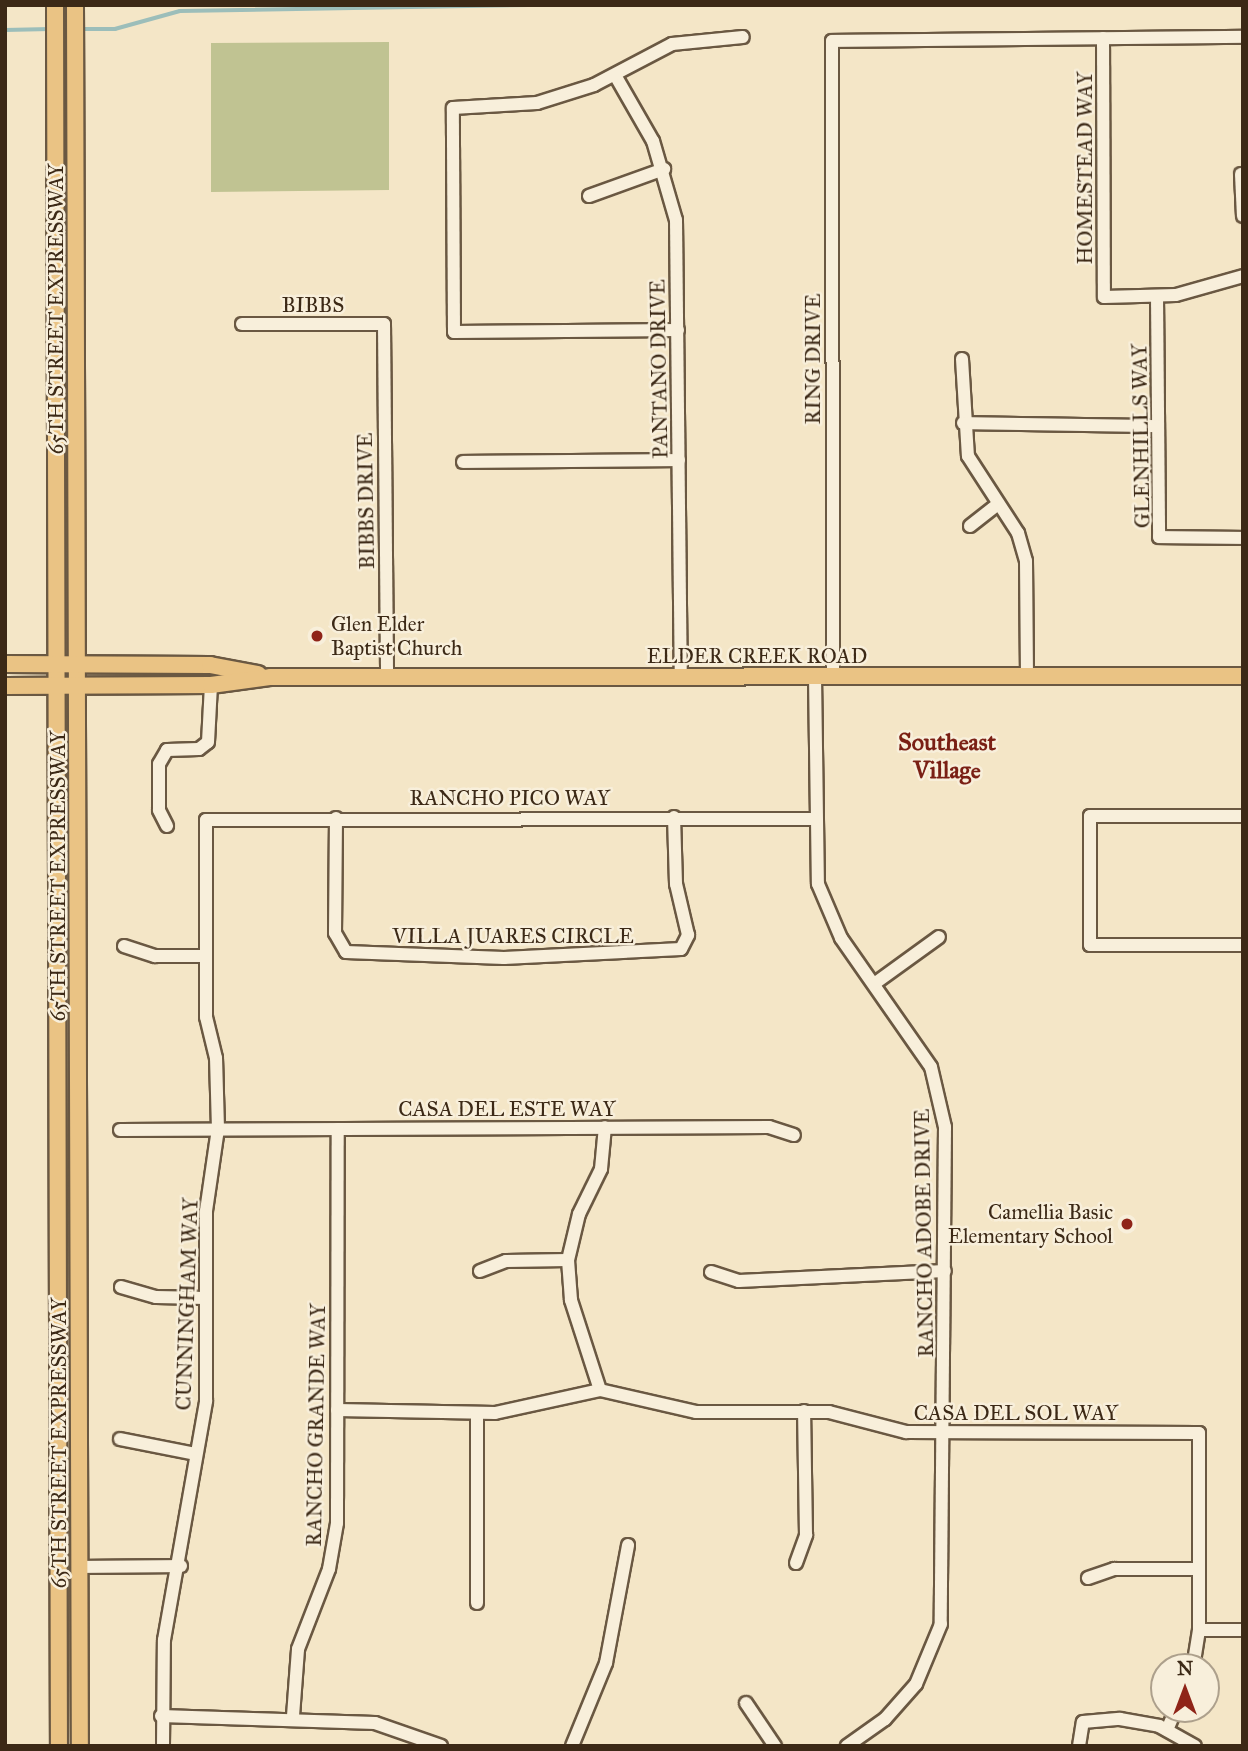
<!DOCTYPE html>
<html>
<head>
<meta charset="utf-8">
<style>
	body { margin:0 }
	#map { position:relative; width:1248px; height:1751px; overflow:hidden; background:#f4e6c7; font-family:"IM FELL Great Primer",serif }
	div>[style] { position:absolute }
	.green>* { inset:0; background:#c0c392 }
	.stream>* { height:3.5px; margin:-1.75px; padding:0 1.75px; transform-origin:1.75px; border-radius:1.75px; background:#9cbeba }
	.roads { filter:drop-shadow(2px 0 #6a5842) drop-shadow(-2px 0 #6a5842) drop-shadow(0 2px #6a5842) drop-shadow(0 -2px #6a5842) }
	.minor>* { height:12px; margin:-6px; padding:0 6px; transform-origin:6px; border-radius:6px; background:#f8efdb }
	.major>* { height:16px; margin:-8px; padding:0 8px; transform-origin:8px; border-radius:8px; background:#eac384 }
	.dots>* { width:19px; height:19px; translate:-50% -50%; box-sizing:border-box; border:4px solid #f8efdb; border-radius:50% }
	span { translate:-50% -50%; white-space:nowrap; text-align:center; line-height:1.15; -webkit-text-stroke:5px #f8efdb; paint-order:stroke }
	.street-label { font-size:21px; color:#3c2916 }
	.poi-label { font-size:21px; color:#3c2916 }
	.left { translate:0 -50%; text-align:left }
	.right { translate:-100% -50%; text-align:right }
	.quarter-label { font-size:24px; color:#7a1f14; font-weight:700 }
	.frame { position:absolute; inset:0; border:7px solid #3c2916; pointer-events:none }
	.north { position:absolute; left:1150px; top:1653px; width:70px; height:70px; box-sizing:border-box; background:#f8efdb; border:2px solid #ada08c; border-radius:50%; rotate:0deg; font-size:19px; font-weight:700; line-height:28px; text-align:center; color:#3c2916 }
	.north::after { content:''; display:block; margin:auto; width:24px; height:32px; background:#8f2418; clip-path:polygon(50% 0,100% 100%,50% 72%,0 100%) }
</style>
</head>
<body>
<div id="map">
	<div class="green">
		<div style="clip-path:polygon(389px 42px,389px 190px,211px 192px,211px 43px)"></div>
	</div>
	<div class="stream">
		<div style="left:79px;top:29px;width:36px"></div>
		<div style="left:115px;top:29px;width:67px;rotate:-15.5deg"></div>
		<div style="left:180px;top:11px;width:349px;rotate:-1deg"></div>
		<div style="left:5px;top:30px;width:45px;rotate:-1.3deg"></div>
	</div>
	<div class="roads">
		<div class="minor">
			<div style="left:1103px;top:38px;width:259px;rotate:89.8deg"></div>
			<div style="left:1104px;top:297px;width:72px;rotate:-1.6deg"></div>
			<div style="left:1176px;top:295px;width:70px;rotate:-15.8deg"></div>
			<div style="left:615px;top:75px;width:76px;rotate:60.1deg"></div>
			<div style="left:653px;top:141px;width:82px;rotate:73.8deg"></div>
			<div style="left:676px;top:220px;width:457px;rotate:89.4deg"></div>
			<div style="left:1241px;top:174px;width:42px;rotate:87.3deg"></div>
			<div style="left:589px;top:196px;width:80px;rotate:-19.8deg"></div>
			<div style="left:1157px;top:296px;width:241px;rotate:89.5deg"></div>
			<div style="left:1159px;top:537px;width:84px;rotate:0.7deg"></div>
			<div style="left:242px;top:324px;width:142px"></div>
			<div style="left:384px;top:324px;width:353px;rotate:89.5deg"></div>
			<div style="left:678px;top:330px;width:224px;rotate:179.5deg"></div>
			<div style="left:454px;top:332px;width:224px;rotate:-90.3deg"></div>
			<div style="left:453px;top:108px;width:84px;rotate:-3.4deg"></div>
			<div style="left:537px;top:103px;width:60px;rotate:-17.5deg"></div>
			<div style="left:594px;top:85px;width:88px;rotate:-27.7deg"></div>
			<div style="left:672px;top:44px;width:71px;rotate:-5.6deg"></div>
			<div style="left:962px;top:359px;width:97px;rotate:86.5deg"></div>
			<div style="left:968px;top:456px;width:92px;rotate:57deg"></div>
			<div style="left:1018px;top:533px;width:29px;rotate:74deg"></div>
			<div style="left:1026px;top:561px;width:115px;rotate:89.5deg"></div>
			<div style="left:963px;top:423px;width:195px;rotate:0.9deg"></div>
			<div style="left:463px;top:462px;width:216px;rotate:-0.5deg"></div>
			<div style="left:970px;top:526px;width:36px;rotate:-38deg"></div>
			<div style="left:815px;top:676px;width:208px;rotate:89.2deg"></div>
			<div style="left:818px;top:884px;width:59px;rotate:66.9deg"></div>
			<div style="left:841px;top:938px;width:157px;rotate:55.1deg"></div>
			<div style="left:931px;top:1067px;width:62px;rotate:76.9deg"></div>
			<div style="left:945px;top:1127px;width:497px;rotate:90.5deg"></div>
			<div style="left:941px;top:1624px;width:65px;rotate:112.6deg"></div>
			<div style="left:916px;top:1684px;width:47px;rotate:131.5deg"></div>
			<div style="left:885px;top:1719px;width:47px;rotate:144.6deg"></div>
			<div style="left:833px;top:676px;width:635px;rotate:-90.09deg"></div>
			<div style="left:832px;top:41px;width:411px;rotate:-0.6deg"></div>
			<div style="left:1243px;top:816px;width:153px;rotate:180deg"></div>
			<div style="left:1090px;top:816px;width:129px;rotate:90deg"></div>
			<div style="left:1090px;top:945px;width:153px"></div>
			<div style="left:336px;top:818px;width:115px;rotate:90.5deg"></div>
			<div style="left:335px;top:933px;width:22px;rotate:60deg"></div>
			<div style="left:346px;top:952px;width:158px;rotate:2.2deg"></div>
			<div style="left:504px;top:958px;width:177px;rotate:-2.9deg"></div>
			<div style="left:681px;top:949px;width:16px;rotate:-63deg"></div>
			<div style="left:688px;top:935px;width:52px;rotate:-103.2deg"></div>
			<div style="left:676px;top:884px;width:67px;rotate:-91.7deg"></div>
			<div style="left:167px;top:826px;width:18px;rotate:-117deg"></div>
			<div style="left:159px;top:810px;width:46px;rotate:-90deg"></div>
			<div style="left:159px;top:764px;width:16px;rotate:-60deg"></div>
			<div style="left:167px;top:750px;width:32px;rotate:-2deg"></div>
			<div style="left:199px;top:749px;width:11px;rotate:-38deg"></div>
			<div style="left:208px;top:742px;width:57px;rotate:-87deg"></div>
			<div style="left:124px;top:946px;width:33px;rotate:18deg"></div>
			<div style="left:155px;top:956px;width:51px"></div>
			<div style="left:874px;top:984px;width:80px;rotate:-35.9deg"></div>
			<div style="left:120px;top:1130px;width:649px;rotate:-0.26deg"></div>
			<div style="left:769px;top:1127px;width:26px;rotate:18deg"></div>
			<div style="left:480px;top:1271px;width:28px;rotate:-21deg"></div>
			<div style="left:506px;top:1261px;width:62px;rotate:-0.9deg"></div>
			<div style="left:711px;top:1272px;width:29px;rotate:18deg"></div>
			<div style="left:739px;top:1281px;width:206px;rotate:-2.8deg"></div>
			<div style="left:121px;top:1287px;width:36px;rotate:16deg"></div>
			<div style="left:156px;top:1297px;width:50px;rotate:1.1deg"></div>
			<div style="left:600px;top:1390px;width:95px;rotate:-107.9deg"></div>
			<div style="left:571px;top:1300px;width:40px;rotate:-94.3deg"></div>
			<div style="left:568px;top:1260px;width:47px;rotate:-76.6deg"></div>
			<div style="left:579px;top:1214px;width:50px;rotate:-63.9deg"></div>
			<div style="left:601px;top:1169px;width:42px;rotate:-84.6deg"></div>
			<div style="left:337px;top:1410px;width:158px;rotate:1.1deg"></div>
			<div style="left:495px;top:1413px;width:107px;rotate:-12.4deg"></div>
			<div style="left:600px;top:1390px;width:98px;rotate:12.9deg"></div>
			<div style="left:696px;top:1412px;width:133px"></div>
			<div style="left:829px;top:1412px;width:80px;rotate:14.6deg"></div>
			<div style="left:906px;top:1432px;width:293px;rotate:0.2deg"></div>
			<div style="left:1199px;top:1433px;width:197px;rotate:90deg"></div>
			<div style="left:1199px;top:1630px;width:37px;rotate:99deg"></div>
			<div style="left:477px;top:1413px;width:190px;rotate:90deg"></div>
			<div style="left:120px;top:1439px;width:77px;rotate:11.2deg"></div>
			<div style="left:796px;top:1563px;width:30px;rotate:-70deg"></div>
			<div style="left:806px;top:1535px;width:124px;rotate:-90.9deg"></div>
			<div style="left:81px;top:1567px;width:100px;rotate:-0.6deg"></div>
			<div style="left:1088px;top:1578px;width:28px;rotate:-19deg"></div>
			<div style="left:1114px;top:1569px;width:85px"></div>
			<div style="left:1199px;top:1630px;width:44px"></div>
			<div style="left:746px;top:1703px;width:52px;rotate:56deg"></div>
			<div style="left:161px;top:1716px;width:214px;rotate:1.9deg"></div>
			<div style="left:375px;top:1723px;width:70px;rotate:19.2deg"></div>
			<div style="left:293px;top:1716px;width:67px;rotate:-85.7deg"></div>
			<div style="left:298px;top:1649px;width:86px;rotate:-68.8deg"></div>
			<div style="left:329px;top:1569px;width:47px;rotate:-80.1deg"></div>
			<div style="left:337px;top:1523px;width:394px;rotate:-89.9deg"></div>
			<div style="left:1167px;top:1730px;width:23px;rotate:-67deg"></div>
			<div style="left:163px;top:1746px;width:106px;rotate:-89.5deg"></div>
			<div style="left:164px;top:1640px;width:243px;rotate:-80deg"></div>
			<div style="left:206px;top:1401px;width:190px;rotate:-90deg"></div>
			<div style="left:206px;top:1211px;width:83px;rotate:-81.7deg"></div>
			<div style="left:218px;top:1129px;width:71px;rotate:-91.6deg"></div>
			<div style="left:216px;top:1058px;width:42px;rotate:-103.7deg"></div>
			<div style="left:206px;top:1017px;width:197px;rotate:-90deg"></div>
			<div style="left:206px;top:820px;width:608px;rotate:-0.09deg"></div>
			<div style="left:572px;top:1746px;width:90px;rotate:-67.7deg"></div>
			<div style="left:606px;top:1663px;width:120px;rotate:-79.4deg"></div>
			<div style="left:1079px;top:1746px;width:24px;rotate:-81deg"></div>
			<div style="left:1083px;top:1722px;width:37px;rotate:-5deg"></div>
			<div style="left:1120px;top:1719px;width:40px;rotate:10deg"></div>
			<div style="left:1159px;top:1726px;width:41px;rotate:29.1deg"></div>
		</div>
		<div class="major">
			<div style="left:55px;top:5px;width:1741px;rotate:89.87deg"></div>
			<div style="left:75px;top:5px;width:1741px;rotate:89.84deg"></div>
			<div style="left:5px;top:664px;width:205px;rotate:0.3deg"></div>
			<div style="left:210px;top:665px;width:49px;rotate:10.6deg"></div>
			<div style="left:5px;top:686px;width:206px;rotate:-0.3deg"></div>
			<div style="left:211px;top:685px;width:61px;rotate:-7.6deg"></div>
			<div style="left:271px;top:677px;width:972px;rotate:-0.06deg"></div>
		</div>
	</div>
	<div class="dots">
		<div style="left:317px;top:636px;background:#8f2418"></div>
		<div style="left:1127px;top:1224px;background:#8f2418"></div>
	</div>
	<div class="street-label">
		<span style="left:1085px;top:168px;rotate:-90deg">HOMESTEAD WAY</span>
		<span style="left:313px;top:305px">BIBBS</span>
		<span style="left:56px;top:309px;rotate:-90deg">65TH STREET EXPRESSWAY</span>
		<span style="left:813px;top:359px;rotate:-90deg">RING DRIVE</span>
		<span style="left:659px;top:369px;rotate:-91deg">PANTANO DRIVE</span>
		<span style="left:1141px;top:436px;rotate:-91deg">GLENHILLS WAY</span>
		<span style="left:366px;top:501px;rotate:-91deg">BIBBS DRIVE</span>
		<span style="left:757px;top:656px">ELDER CREEK ROAD</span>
		<span style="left:510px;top:798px">RANCHO PICO WAY</span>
		<span style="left:58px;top:876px;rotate:-90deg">65TH STREET EXPRESSWAY</span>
		<span style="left:513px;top:936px">VILLA JUARES CIRCLE</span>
		<span style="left:507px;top:1109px">CASA DEL ESTE WAY</span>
		<span style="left:924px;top:1233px;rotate:-91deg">RANCHO ADOBE DRIVE</span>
		<span style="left:187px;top:1304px;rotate:-88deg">CUNNINGHAM WAY</span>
		<span style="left:1016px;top:1413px">CASA DEL SOL WAY</span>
		<span style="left:316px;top:1425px;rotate:-89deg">RANCHO GRANDE WAY</span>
		<span style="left:59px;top:1443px;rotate:-90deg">65TH STREET EXPRESSWAY</span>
	</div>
	<div class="poi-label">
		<span class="left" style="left:331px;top:636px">Glen Elder<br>Baptist Church</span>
		<span class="right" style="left:1113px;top:1224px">Camellia Basic<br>Elementary School</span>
	</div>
	<div class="quarter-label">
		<span style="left:947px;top:757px">Southeast<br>Village</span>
	</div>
	<div class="frame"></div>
	<div class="north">N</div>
</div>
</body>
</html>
